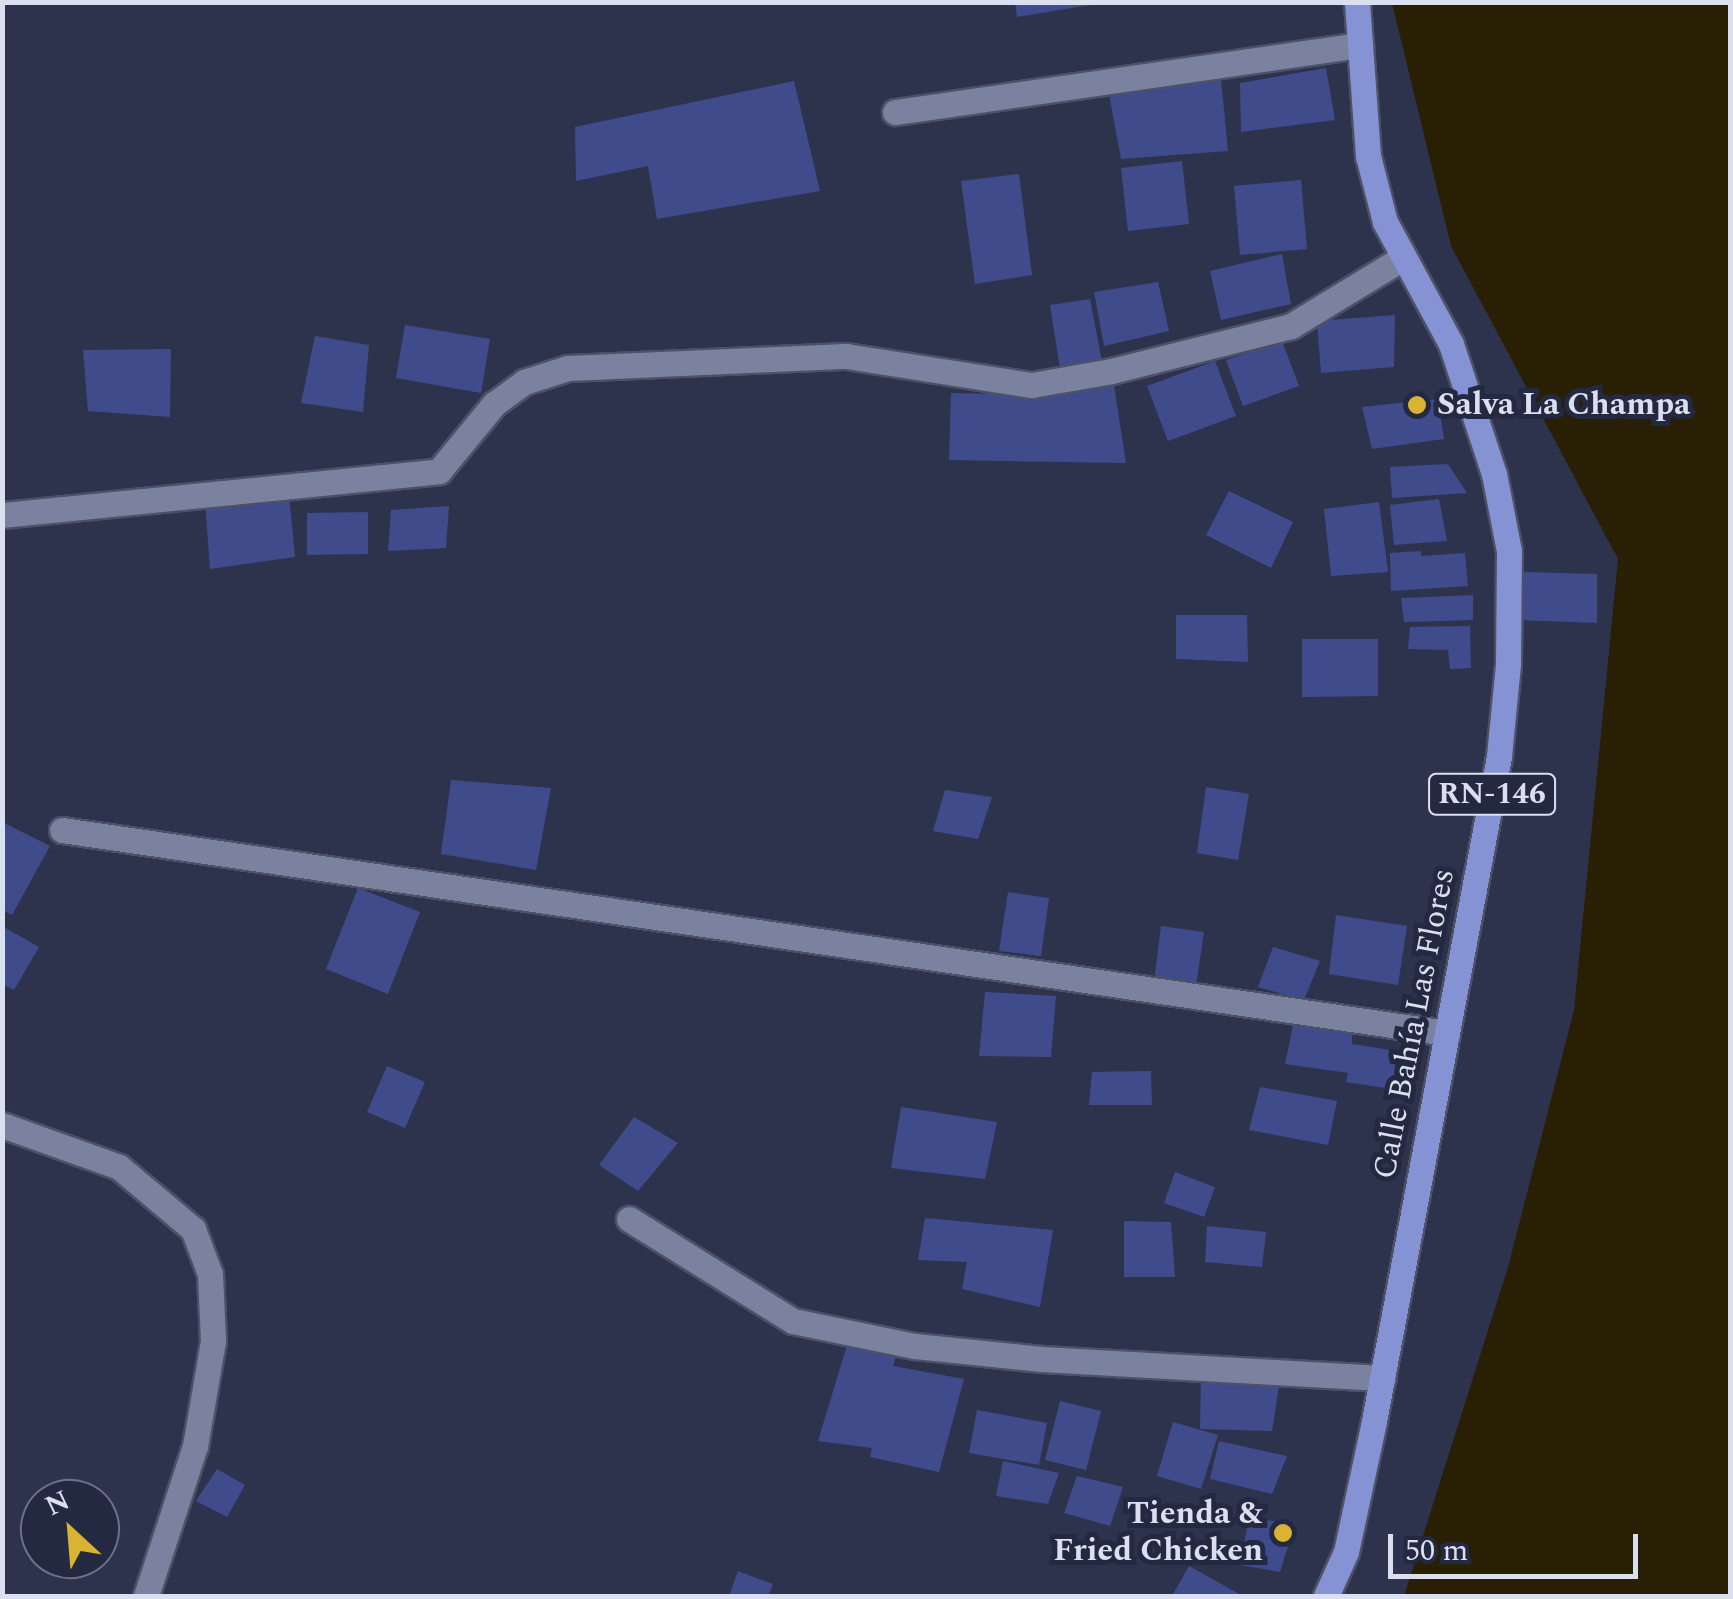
<!DOCTYPE html>
<html>
<head>
<meta charset="utf-8">
<style>
	body { margin:0 }
	#map { position:relative; width:1733px; height:1599px; overflow:hidden; background:#2d334d; font-family:Spectral,serif }
	div>[style] { position:absolute }
	.water>* { inset:0; background:#281f05 }
	.building>* { inset:0; background:#404b8c }
	.roads { filter:drop-shadow(2px 0 #4d5167) drop-shadow(-2px 0 #4d5167) drop-shadow(0 2px #4d5167) drop-shadow(0 -2px #4d5167) }
	.minor>* { height:25px; margin:-12.5px; padding:0 12.5px; transform-origin:12.5px; border-radius:12.5px; background:#7b82a0 }
	.primary>* { height:25px; margin:-12.5px; padding:0 12.5px; transform-origin:12.5px; border-radius:12.5px; background:#8593d4 }
	.dots>* { width:28px; height:28px; translate:-50% -50%; box-sizing:border-box; border:5px solid #242942; border-radius:50% }
	span { translate:-50% -50%; white-space:nowrap; text-align:center; line-height:1.15; -webkit-text-stroke:10px #242942; paint-order:stroke }
	.shield-label span { padding:2px 8px; background:#242942; border:2px solid; border-radius:8px; -webkit-text-stroke-width:0 }
	.shield-label { font-size:30px; color:#dbe0f0; font-weight:700 }
	.poi-label { font-size:32px; color:#dbe0f0; font-weight:700 }
	.left { translate:0 -50%; text-align:left }
	.right { translate:-100% -50%; text-align:right }
	.street-label { font-size:32px; color:#dbe0f0 }
	.frame { position:absolute; inset:0; border:5px solid #dbe0f0; pointer-events:none }
	.north { position:absolute; left:20px; top:1479px; width:100px; height:100px; box-sizing:border-box; background:#242942; border:2px solid #6d7288; border-radius:50%; rotate:334deg; font-size:28px; font-weight:700; line-height:40px; text-align:center; color:#dbe0f0 }
	.north::after { content:''; display:block; margin:auto; width:35px; height:45px; background:#dab333; clip-path:polygon(50% 0,100% 100%,50% 72%,0 100%) }
	.scale { position:absolute; left:1388px; top:1534px; width:250px; height:45px; box-sizing:border-box; border:5px solid #dbe0f0; border-top:0; padding-left:12px; font-size:30px; line-height:35px; white-space:nowrap; color:#dbe0f0; -webkit-text-stroke:8px #242942; paint-order:stroke }
</style>
</head>
<body>
<div id="map">
	<div class="water">
		<div style="clip-path:polygon(1392px 3px,1730px 3px,1730px 1596px,1404px 1596px,1508px 1267px,1574px 1010px,1618px 559px,1451px 246px)"></div>
	</div>
	<div class="building">
		<div style="clip-path:polygon(1015px 2px,1090px 2px,1090px 5px,1017px 17px)"></div>
		<div style="clip-path:polygon(1326px 68px,1335px 120px,1241px 132px,1240px 83px)"></div>
		<div style="clip-path:polygon(1221px 79px,1228px 151px,1121px 159px,1109px 94px)"></div>
		<div style="clip-path:polygon(794px 81px,820px 191px,657px 219px,648px 166px,576px 181px,575px 127px)"></div>
		<div style="clip-path:polygon(1182px 161px,1189px 224px,1128px 231px,1121px 168px)"></div>
		<div style="clip-path:polygon(1019px 174px,1032px 275px,975px 284px,961px 181px)"></div>
		<div style="clip-path:polygon(1301px 180px,1307px 249px,1240px 255px,1234px 186px)"></div>
		<div style="clip-path:polygon(1282px 254px,1291px 304px,1221px 320px,1210px 271px)"></div>
		<div style="clip-path:polygon(1158px 282px,1169px 331px,1104px 346px,1094px 292px)"></div>
		<div style="clip-path:polygon(1090px 299px,1102px 362px,1060px 369px,1050px 305px)"></div>
		<div style="clip-path:polygon(1395px 315px,1394px 367px,1321px 373px,1317px 321px)"></div>
		<div style="clip-path:polygon(405px 325px,490px 339px,481px 393px,396px 378px)"></div>
		<div style="clip-path:polygon(315px 336px,369px 345px,363px 412px,301px 403px)"></div>
		<div style="clip-path:polygon(1282px 341px,1299px 386px,1243px 406px,1226px 360px)"></div>
		<div style="clip-path:polygon(171px 349px,170px 417px,88px 411px,83px 350px)"></div>
		<div style="clip-path:polygon(1215px 361px,1236px 416px,1168px 441px,1147px 386px)"></div>
		<div style="clip-path:polygon(1113px 379px,1126px 463px,949px 460px,951px 393px,1045px 395px)"></div>
		<div style="clip-path:polygon(1438px 399px,1444px 439px,1372px 449px,1362px 407px)"></div>
		<div style="clip-path:polygon(1448px 464px,1467px 493px,1392px 498px,1390px 467px)"></div>
		<div style="clip-path:polygon(1229px 491px,1293px 522px,1271px 568px,1206px 535px)"></div>
		<div style="clip-path:polygon(289px 495px,295px 557px,210px 569px,205px 502px)"></div>
		<div style="clip-path:polygon(1439px 499px,1447px 541px,1394px 545px,1390px 505px)"></div>
		<div style="clip-path:polygon(1379px 502px,1388px 572px,1331px 576px,1324px 509px)"></div>
		<div style="clip-path:polygon(449px 506px,446px 548px,388px 551px,391px 510px)"></div>
		<div style="clip-path:polygon(368px 512px,368px 554px,307px 555px,307px 513px)"></div>
		<div style="clip-path:polygon(1421px 551px,1421px 556px,1465px 553px,1468px 586px,1391px 591px,1390px 553px)"></div>
		<div style="clip-path:polygon(1520px 572px,1597px 574px,1597px 623px,1519px 620px)"></div>
		<div style="clip-path:polygon(1473px 595px,1473px 620px,1404px 622px,1401px 598px)"></div>
		<div style="clip-path:polygon(1176px 615px,1247px 615px,1248px 662px,1176px 659px)"></div>
		<div style="clip-path:polygon(1470px 626px,1471px 668px,1450px 669px,1448px 650px,1408px 649px,1410px 627px)"></div>
		<div style="clip-path:polygon(1302px 639px,1378px 639px,1378px 696px,1302px 697px)"></div>
		<div style="clip-path:polygon(451px 780px,551px 788px,536px 870px,441px 854px)"></div>
		<div style="clip-path:polygon(1206px 787px,1249px 794px,1238px 860px,1197px 853px)"></div>
		<div style="clip-path:polygon(945px 790px,992px 797px,978px 839px,933px 831px)"></div>
		<div style="clip-path:polygon(2px 822px,50px 846px,12px 915px,2px 910px)"></div>
		<div style="clip-path:polygon(358px 888px,420px 912px,388px 994px,326px 969px)"></div>
		<div style="clip-path:polygon(1008px 892px,1049px 898px,1041px 956px,999px 951px)"></div>
		<div style="clip-path:polygon(1336px 915px,1407px 926px,1398px 985px,1329px 974px)"></div>
		<div style="clip-path:polygon(2px 926px,39px 947px,14px 990px,2px 984px)"></div>
		<div style="clip-path:polygon(1161px 926px,1204px 932px,1196px 986px,1154px 981px)"></div>
		<div style="clip-path:polygon(1273px 947px,1320px 961px,1304px 1000px,1258px 987px)"></div>
		<div style="clip-path:polygon(985px 992px,1056px 996px,1051px 1057px,979px 1056px)"></div>
		<div style="clip-path:polygon(1295px 1016px,1352px 1024px,1352px 1044px,1397px 1051px,1392px 1089px,1346px 1082px,1348px 1073px,1285px 1064px)"></div>
		<div style="clip-path:polygon(387px 1066px,425px 1082px,405px 1128px,367px 1112px)"></div>
		<div style="clip-path:polygon(1151px 1071px,1152px 1105px,1089px 1105px,1092px 1072px)"></div>
		<div style="clip-path:polygon(1260px 1087px,1337px 1101px,1328px 1145px,1249px 1130px)"></div>
		<div style="clip-path:polygon(901px 1107px,997px 1122px,985px 1179px,891px 1168px)"></div>
		<div style="clip-path:polygon(634px 1117px,678px 1143px,638px 1191px,599px 1165px)"></div>
		<div style="clip-path:polygon(1175px 1172px,1215px 1187px,1204px 1217px,1164px 1203px)"></div>
		<div style="clip-path:polygon(925px 1218px,1053px 1230px,1040px 1307px,962px 1289px,967px 1262px,918px 1260px)"></div>
		<div style="clip-path:polygon(1124px 1221px,1171px 1222px,1175px 1277px,1124px 1277px)"></div>
		<div style="clip-path:polygon(1207px 1226px,1266px 1232px,1262px 1267px,1205px 1262px)"></div>
		<div style="clip-path:polygon(847px 1345px,897px 1353px,893px 1366px,964px 1379px,939px 1472px,870px 1457px,872px 1448px,818px 1441px)"></div>
		<div style="clip-path:polygon(1201px 1372px,1280px 1380px,1272px 1431px,1200px 1429px)"></div>
		<div style="clip-path:polygon(1060px 1401px,1101px 1411px,1086px 1470px,1045px 1460px)"></div>
		<div style="clip-path:polygon(977px 1410px,1047px 1423px,1039px 1465px,969px 1453px)"></div>
		<div style="clip-path:polygon(1173px 1422px,1218px 1435px,1201px 1489px,1157px 1476px)"></div>
		<div style="clip-path:polygon(1219px 1441px,1287px 1456px,1272px 1494px,1210px 1479px)"></div>
		<div style="clip-path:polygon(1003px 1461px,1059px 1473px,1048px 1504px,996px 1496px)"></div>
		<div style="clip-path:polygon(217px 1469px,245px 1485px,227px 1517px,196px 1501px)"></div>
		<div style="clip-path:polygon(1077px 1476px,1123px 1487px,1110px 1526px,1064px 1513px)"></div>
		<div style="clip-path:polygon(1249px 1518px,1295px 1524px,1280px 1572px,1240px 1565px)"></div>
		<div style="clip-path:polygon(1189px 1566px,1243px 1596px,1172px 1596px)"></div>
		<div style="clip-path:polygon(738px 1571px,773px 1584px,768px 1596px,729px 1596px)"></div>
	</div>
	<div class="roads">
		<div class="minor">
			<div style="left:895px;top:112px;width:470px;rotate:-8.2deg"></div>
			<div style="left:2px;top:515px;width:439px;rotate:-5.7deg"></div>
			<div style="left:439px;top:471px;width:87px;rotate:-50.6deg"></div>
			<div style="left:494px;top:404px;width:37px;rotate:-36deg"></div>
			<div style="left:524px;top:382px;width:46px;rotate:-17.7deg"></div>
			<div style="left:568px;top:368px;width:278px;rotate:-2.5deg"></div>
			<div style="left:846px;top:356px;width:188px;rotate:8.9deg"></div>
			<div style="left:1032px;top:385px;width:80px;rotate:-10deg"></div>
			<div style="left:1111px;top:371px;width:186px;rotate:-14deg"></div>
			<div style="left:1291px;top:326px;width:132px;rotate:-31.4deg"></div>
			<div style="left:62px;top:830px;width:1400px;rotate:8.34deg"></div>
			<div style="left:2px;top:1125px;width:124px;rotate:19.7deg"></div>
			<div style="left:119px;top:1167px;width:97px;rotate:40deg"></div>
			<div style="left:193px;top:1229px;width:48px;rotate:69.3deg"></div>
			<div style="left:210px;top:1274px;width:67px;rotate:87.4deg"></div>
			<div style="left:213px;top:1341px;width:107px;rotate:99.7deg"></div>
			<div style="left:195px;top:1446px;width:158px;rotate:108.1deg"></div>
			<div style="left:629px;top:1219px;width:193px;rotate:31.9deg"></div>
			<div style="left:793px;top:1321px;width:125px;rotate:11.6deg"></div>
			<div style="left:915px;top:1346px;width:127px;rotate:5.9deg"></div>
			<div style="left:1041px;top:1359px;width:342px;rotate:3.2deg"></div>
		</div>
		<div class="primary">
			<div style="left:1326px;top:1596px;width:48px;rotate:-65.6deg"></div>
			<div style="left:1346px;top:1552px;width:134px;rotate:-77.9deg"></div>
			<div style="left:1374px;top:1421px;width:677px;rotate:-79.35deg"></div>
			<div style="left:1499px;top:756px;width:92px;rotate:-84.4deg"></div>
			<div style="left:1508px;top:664px;width:113px;rotate:-89.5deg"></div>
			<div style="left:1509px;top:551px;width:78px;rotate:-101deg"></div>
			<div style="left:1494px;top:474px;width:137px;rotate:-108.3deg"></div>
			<div style="left:1451px;top:344px;width:139px;rotate:-118.4deg"></div>
			<div style="left:1385px;top:222px;width:68px;rotate:-104.4deg"></div>
			<div style="left:1368px;top:156px;width:154px;rotate:-94.1deg"></div>
		</div>
	</div>
	<div class="dots">
		<div style="left:1417px;top:405px;background:#dab333"></div>
		<div style="left:1283px;top:1533px;background:#dab333"></div>
	</div>
	<div class="shield-label">
		<span style="left:1492px;top:794px">RN-146</span>
	</div>
	<div class="poi-label">
		<span class="left" style="left:1437px;top:405px">Salva La Champa</span>
		<span class="right" style="left:1263px;top:1533px">Tienda &amp;<br>Fried Chicken</span>
	</div>
	<div class="street-label">
		<span style="left:1415px;top:1024px;rotate:-79deg">Calle Bahía Las Flores</span>
	</div>
	<div class="frame"></div>
	<div class="north">N</div>
	<div class="scale">50 m</div>
</div>
</body>
</html>
